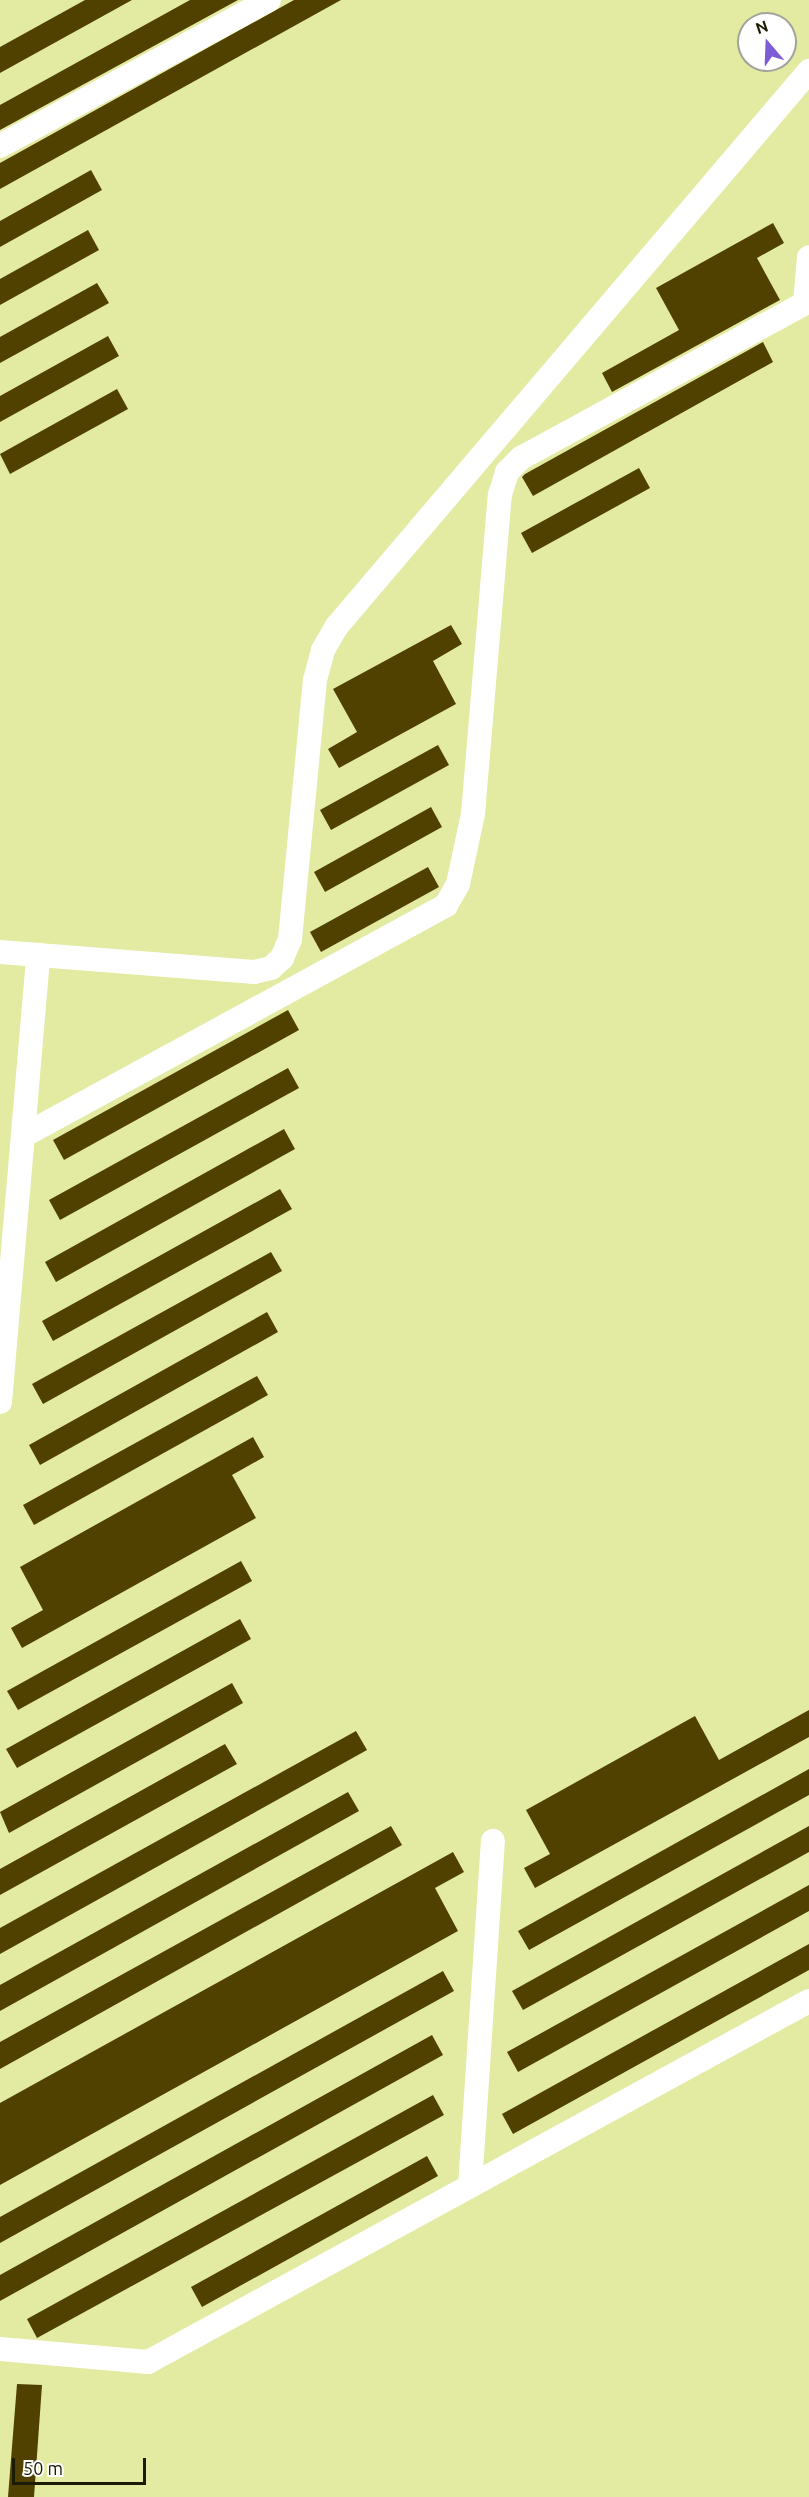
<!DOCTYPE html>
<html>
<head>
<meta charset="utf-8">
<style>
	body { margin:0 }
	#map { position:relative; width:809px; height:2497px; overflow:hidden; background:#e3eaa1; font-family:Ubuntu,sans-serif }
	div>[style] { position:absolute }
	.building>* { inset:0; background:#514100 }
	.minor>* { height:24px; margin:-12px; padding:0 12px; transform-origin:12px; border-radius:12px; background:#fff }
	span { translate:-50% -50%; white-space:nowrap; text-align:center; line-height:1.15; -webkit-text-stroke:6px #fff; paint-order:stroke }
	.north { position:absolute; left:737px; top:12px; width:60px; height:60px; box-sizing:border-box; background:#fff; border:2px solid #a3a499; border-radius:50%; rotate:341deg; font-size:16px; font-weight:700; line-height:24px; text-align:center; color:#1a1b00 }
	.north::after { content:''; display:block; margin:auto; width:21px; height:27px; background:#7e5cd6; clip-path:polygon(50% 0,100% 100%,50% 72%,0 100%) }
	.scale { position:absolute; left:12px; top:2458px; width:134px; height:27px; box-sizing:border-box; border:3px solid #1a1b00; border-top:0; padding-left:8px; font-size:18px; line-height:21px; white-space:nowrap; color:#1a1b00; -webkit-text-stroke:4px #fff; paint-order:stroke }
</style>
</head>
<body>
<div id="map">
	<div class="building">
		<div style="clip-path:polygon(85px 0,132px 0,0 73px,0 47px)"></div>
		<div style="clip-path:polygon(190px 0,238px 0,0 130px,0 105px)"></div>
		<div style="clip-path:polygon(294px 0,341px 0,0 189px,0 163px)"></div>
		<div style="clip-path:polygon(91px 170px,102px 190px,0 247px,0 221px)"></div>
		<div style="clip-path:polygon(773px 223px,784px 243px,757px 258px,780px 300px,612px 392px,602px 373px,679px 330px,656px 288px)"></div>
		<div style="clip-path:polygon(88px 230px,99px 250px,0 305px,0 279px)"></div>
		<div style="clip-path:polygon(97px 283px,109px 303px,0 363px,0 337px)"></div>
		<div style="clip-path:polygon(108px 336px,119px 356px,0 422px,0 396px)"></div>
		<div style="clip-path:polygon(763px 342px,773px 362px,533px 496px,522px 477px,525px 474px)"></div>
		<div style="clip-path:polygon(117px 389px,128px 409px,10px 474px,0 454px)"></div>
		<div style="clip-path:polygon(639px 468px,650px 488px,532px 553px,521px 533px)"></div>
		<div style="clip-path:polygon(451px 625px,462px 644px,433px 661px,456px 704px,339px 768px,328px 749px,357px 732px,333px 689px)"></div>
		<div style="clip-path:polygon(438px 745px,449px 765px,331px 830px,320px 810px)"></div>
		<div style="clip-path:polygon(431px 807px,442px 827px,325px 892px,314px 872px)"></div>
		<div style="clip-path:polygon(428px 867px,439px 887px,321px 952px,310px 932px)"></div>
		<div style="clip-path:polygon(288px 1010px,299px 1030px,64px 1160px,53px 1140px)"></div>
		<div style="clip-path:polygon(288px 1068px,299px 1088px,60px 1220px,49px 1200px)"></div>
		<div style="clip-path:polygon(284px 1129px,295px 1149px,56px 1282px,45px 1262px)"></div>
		<div style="clip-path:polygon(280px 1189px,292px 1209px,53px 1341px,42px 1321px)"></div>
		<div style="clip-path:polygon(271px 1252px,282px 1271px,43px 1404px,32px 1384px)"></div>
		<div style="clip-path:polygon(267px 1312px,278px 1332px,40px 1465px,29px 1445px)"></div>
		<div style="clip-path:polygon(257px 1376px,268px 1395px,34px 1525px,23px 1505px)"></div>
		<div style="clip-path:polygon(253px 1437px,264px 1457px,232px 1475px,256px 1518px,22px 1648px,11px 1628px,43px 1610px,20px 1567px)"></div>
		<div style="clip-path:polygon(241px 1561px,252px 1581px,18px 1710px,7px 1691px)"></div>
		<div style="clip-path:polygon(240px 1619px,251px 1639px,17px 1768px,6px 1749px)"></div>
		<div style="clip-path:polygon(232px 1683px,243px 1703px,9px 1833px,0 1812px)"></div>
		<div style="clip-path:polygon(809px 1710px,809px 1737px,535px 1888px,524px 1868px,550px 1854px,526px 1810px,695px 1716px,719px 1760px)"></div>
		<div style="clip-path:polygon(356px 1731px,367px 1750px,0 1954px,0 1928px)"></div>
		<div style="clip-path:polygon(225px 1744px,237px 1764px,0 1895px,0 1869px)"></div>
		<div style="clip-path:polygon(809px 1769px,809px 1795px,529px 1950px,518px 1931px)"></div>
		<div style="clip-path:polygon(348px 1792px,359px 1811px,0 2011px,0 1985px)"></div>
		<div style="clip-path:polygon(391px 1826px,402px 1845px,0 2069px,0 2042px)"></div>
		<div style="clip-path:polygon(809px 1826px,809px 1852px,523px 2010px,512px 1991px)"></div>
		<div style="clip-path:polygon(453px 1852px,464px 1872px,435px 1888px,458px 1931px,0 2185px,0 2103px)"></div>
		<div style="clip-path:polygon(809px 1885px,809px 1911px,518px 2072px,507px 2052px)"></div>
		<div style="clip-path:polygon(809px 1944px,809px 1970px,513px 2134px,502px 2114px)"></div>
		<div style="clip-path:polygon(443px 1971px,454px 1991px,0 2243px,0 2217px)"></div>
		<div style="clip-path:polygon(432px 2035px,443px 2055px,0 2301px,0 2275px)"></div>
		<div style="clip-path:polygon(433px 2095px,444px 2115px,37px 2338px,27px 2319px)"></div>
		<div style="clip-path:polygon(427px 2156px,438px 2176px,202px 2307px,191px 2287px)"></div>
		<div style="clip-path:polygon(17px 2384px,42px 2385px,34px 2497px,8px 2497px)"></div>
	</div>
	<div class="minor">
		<div style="left:0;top:146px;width:306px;rotate:-28.5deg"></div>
		<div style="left:0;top:952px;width:255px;rotate:4.5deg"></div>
		<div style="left:254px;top:972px;width:17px;rotate:-13deg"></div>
		<div style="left:271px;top:968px;width:15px;rotate:-42deg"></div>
		<div style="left:282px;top:958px;width:21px;rotate:-67deg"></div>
		<div style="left:290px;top:939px;width:260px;rotate:-84.5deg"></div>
		<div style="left:315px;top:680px;width:31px;rotate:-75deg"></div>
		<div style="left:323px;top:650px;width:28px;rotate:-60deg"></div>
		<div style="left:337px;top:626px;width:729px;rotate:-49.62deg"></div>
		<div style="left:23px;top:1136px;width:482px;rotate:-28.6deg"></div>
		<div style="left:446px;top:905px;width:24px;rotate:-60deg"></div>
		<div style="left:458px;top:884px;width:72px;rotate:-77.9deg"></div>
		<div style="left:473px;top:814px;width:320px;rotate:-85.2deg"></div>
		<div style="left:500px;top:495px;width:24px;rotate:-73deg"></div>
		<div style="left:507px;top:472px;width:20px;rotate:-45deg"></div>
		<div style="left:521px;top:458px;width:324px;rotate:-28.6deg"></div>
		<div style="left:805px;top:303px;width:46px;rotate:-85deg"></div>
		<div style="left:0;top:1402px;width:449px;rotate:-85.1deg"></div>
		<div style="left:470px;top:2186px;width:346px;rotate:-86.2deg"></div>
		<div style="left:0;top:2349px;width:149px;rotate:5deg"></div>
		<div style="left:148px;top:2362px;width:753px;rotate:-28.64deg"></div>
	</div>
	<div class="north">N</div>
	<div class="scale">50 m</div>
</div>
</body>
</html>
